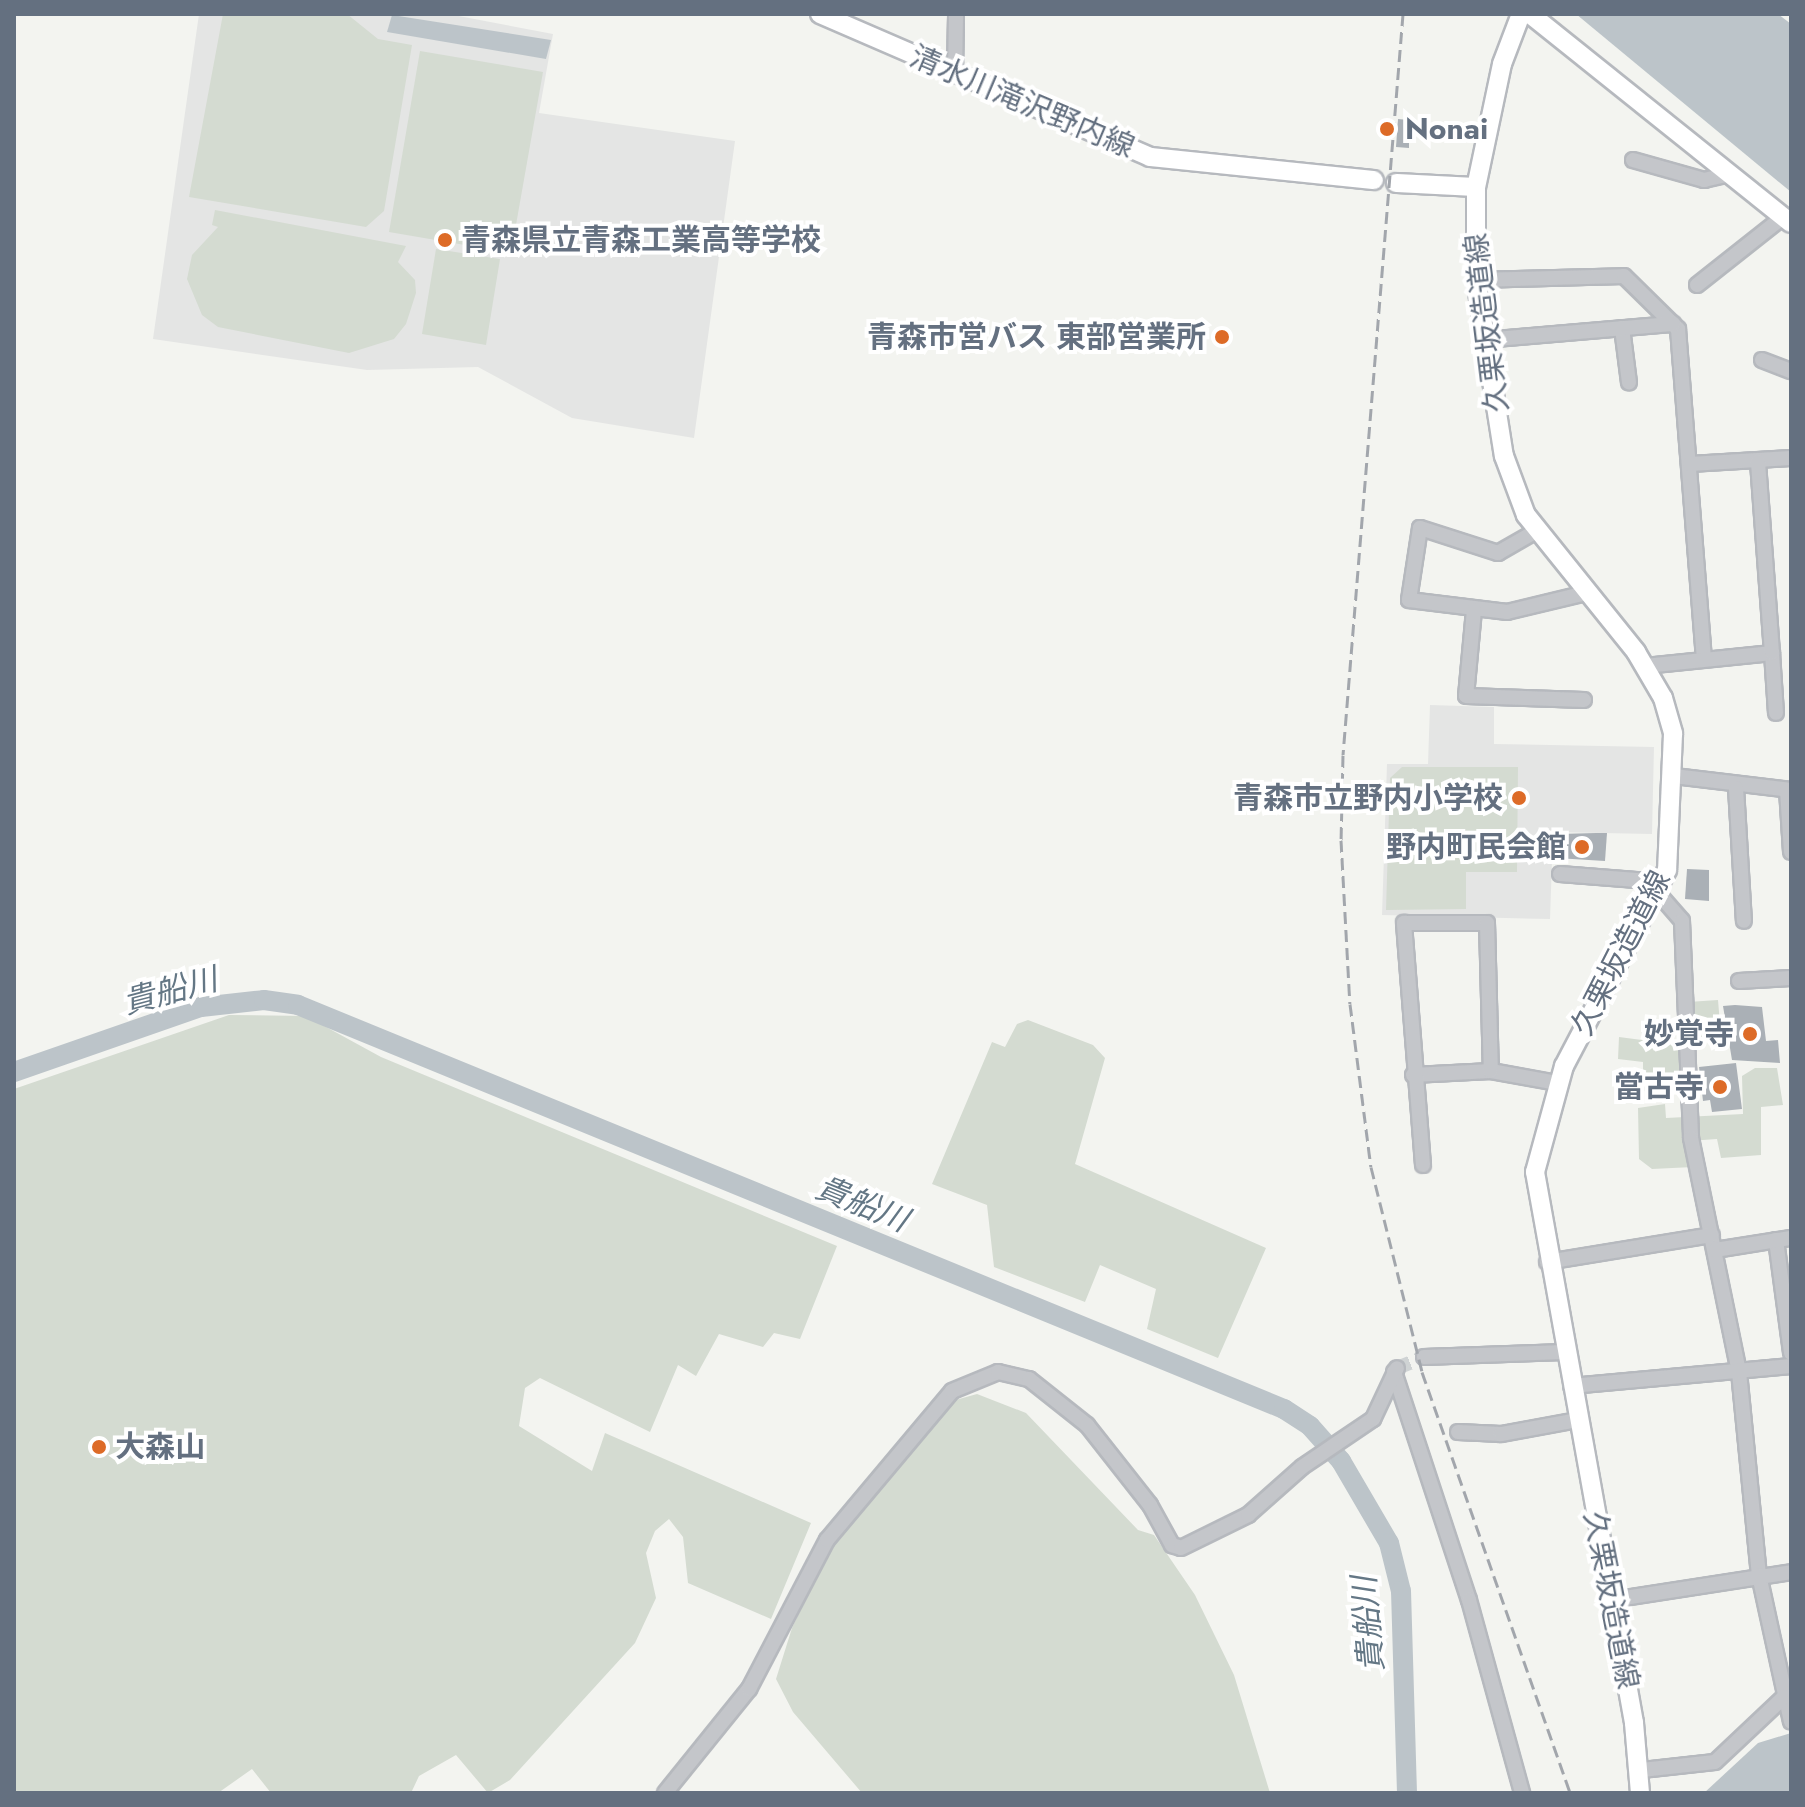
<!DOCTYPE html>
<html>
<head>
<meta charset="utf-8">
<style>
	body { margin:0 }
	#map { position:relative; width:1805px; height:1807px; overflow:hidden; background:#f3f4f0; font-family:Jost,"Noto Sans JP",sans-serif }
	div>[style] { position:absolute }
	.built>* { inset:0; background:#e4e5e4 }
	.green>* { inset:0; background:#d4dbd1 }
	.water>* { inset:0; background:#bcc4c9 }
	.river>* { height:20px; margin:-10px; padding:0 10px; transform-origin:10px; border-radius:10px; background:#bcc4c9 }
	.building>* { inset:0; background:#aab0b6 }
	.street-tunnel>* { height:14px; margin-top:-7px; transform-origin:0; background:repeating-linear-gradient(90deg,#cfd3d4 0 14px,transparent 0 21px) }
	.roads { filter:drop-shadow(2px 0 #b6b9be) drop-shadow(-2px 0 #b6b9be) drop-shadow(0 2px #b6b9be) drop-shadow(0 -2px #b6b9be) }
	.street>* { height:14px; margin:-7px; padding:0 7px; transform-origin:7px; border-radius:7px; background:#c4c6ca }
	.secondary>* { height:18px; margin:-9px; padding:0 9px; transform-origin:9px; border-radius:9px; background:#fff }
	.rail>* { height:3px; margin-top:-1.5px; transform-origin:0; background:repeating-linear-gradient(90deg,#a2a6ac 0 12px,transparent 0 18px) }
	.dots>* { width:22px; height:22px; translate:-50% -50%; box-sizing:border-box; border:4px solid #fff; border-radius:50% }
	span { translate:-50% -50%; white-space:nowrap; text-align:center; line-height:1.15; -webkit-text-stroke:8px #fff; paint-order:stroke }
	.street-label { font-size:30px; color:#647080 }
	.poi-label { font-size:30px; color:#647080; font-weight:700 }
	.left { translate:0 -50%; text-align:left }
	.right { translate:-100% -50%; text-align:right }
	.water-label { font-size:32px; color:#647785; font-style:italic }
	.frame { position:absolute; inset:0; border:16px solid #647080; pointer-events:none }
</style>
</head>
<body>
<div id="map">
	<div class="built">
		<div style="clip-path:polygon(199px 14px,448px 14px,553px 34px,539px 113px,735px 141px,694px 438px,572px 418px,478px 367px,367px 370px,153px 339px)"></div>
		<div style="clip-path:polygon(1430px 705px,1494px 707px,1494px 744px,1654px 747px,1652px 834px,1553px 832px,1550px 919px,1382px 915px,1387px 764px,1428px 764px)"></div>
	</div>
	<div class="green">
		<div style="clip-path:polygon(223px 14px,347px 14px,378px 39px,412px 45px,384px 211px,366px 227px,189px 197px)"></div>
		<div style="clip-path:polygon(420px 51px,543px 72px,511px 253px,389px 232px)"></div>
		<div style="clip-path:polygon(215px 210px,406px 246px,398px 262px,415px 280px,416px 293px,406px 324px,394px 339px,349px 353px,218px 327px,202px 315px,187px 279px,192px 255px,218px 227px,212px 225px)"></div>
		<div style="clip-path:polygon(436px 249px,500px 259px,486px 345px,422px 334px)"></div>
		<div style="clip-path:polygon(1402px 767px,1518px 767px,1517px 872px,1466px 872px,1466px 909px,1386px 910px,1390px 778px)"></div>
		<div style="clip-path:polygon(1718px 1000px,1721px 1036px,1690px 1039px,1688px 1002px)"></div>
		<div style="clip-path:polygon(229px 1015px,306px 1016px,381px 1057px,837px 1246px,800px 1339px,774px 1333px,763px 1347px,719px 1334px,696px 1376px,678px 1365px,650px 1432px,540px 1378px,525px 1388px,519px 1426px,592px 1471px,605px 1433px,811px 1523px,771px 1619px,688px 1583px,683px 1537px,669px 1519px,655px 1531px,646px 1553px,656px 1598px,635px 1643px,510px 1780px,488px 1793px,456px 1755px,419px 1776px,411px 1793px,271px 1793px,252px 1769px,218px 1793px,14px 1793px,14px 1089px)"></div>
		<div style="clip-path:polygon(1028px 1020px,1093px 1045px,1105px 1058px,1075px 1164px,1266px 1248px,1218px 1358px,1147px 1329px,1156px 1289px,1100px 1265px,1085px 1302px,994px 1267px,987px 1205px,932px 1184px,992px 1042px,1005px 1047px,1017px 1024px)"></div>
		<div style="clip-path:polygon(1619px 1037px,1680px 1045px,1681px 1093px,1643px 1091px,1643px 1062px,1618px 1059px)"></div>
		<div style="clip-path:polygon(1755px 1068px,1777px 1068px,1783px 1105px,1761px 1107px,1761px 1155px,1721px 1158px,1717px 1139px,1689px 1141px,1693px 1167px,1652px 1169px,1639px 1159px,1638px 1108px,1665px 1104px,1666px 1118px,1743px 1114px,1742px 1076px)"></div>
		<div style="clip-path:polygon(977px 1394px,1026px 1413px,1138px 1530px,1154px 1535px,1195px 1595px,1234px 1675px,1270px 1793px,862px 1793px,793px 1712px,776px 1679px,792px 1628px,828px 1554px,874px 1486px,952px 1401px)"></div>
	</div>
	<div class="water">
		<div style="clip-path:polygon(1576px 14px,1778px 14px,1791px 24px,1791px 192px)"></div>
		<div style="clip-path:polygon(392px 15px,551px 40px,546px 59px,387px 32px)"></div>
		<div style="clip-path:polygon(1791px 1733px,1791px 1793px,1704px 1793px,1758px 1743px)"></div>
	</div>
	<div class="river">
		<div style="left:14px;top:1072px;width:198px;rotate:-19.2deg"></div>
		<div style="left:201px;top:1007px;width:63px;rotate:-6.3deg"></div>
		<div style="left:264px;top:1000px;width:34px;rotate:8deg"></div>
		<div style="left:298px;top:1005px;width:1066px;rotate:22.28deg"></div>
		<div style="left:1284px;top:1409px;width:31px;rotate:33deg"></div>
		<div style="left:1310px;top:1426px;width:47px;rotate:48.5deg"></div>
		<div style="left:1341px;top:1461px;width:95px;rotate:59.7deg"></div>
		<div style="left:1389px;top:1543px;width:49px;rotate:76deg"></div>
		<div style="left:1401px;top:1591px;width:202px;rotate:88.3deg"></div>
	</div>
	<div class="building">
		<div style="clip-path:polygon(1398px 119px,1409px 120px,1409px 148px,1396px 147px)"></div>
		<div style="clip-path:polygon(1596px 833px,1607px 833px,1605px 861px,1556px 858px,1558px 834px)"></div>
		<div style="clip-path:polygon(1687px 869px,1709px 870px,1709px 901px,1685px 899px)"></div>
		<div style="clip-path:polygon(1735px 1005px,1762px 1007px,1766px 1041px,1778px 1040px,1780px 1063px,1732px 1060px,1723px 1006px)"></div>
		<div style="clip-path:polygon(1736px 1063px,1742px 1109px,1712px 1112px,1710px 1100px,1703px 1101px,1699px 1067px)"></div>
	</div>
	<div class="street-tunnel">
		<div style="left:1397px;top:1368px;width:29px;rotate:-22deg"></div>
	</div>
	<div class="roads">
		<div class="street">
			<div style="left:955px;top:73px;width:59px;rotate:-89deg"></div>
			<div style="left:1633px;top:160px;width:74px;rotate:15.7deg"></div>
			<div style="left:1704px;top:180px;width:28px;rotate:-13deg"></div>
			<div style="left:1476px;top:280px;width:148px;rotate:-1.5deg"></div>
			<div style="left:1624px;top:276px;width:76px;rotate:44.5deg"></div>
			<div style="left:1678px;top:329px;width:330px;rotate:85.5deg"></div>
			<div style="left:1697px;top:285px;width:110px;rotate:-38.3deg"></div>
			<div style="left:1622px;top:328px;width:55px;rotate:82.7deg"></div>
			<div style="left:1485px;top:340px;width:189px;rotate:-4.9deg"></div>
			<div style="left:1762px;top:360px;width:31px;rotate:21deg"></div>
			<div style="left:1690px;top:464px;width:101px;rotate:-3.4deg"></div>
			<div style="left:1538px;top:530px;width:46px;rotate:150.1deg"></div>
			<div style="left:1498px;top:553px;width:82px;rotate:-162.2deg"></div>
			<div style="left:1420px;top:528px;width:73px;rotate:98.7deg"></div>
			<div style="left:1409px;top:600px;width:99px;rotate:7deg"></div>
			<div style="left:1507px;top:612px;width:85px;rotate:-13.5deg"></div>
			<div style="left:1474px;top:610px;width:86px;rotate:95.3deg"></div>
			<div style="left:1466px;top:696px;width:118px;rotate:1.9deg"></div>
			<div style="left:1772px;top:653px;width:60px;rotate:86.2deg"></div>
			<div style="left:1645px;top:666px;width:128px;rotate:-5.8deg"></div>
			<div style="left:1772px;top:653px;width:192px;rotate:-94.2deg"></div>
			<div style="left:1674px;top:776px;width:118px;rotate:6.8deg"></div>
			<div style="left:1736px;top:788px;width:133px;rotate:86.6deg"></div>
			<div style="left:1787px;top:790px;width:62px;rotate:86.3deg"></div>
			<div style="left:1560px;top:874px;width:102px;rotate:4.5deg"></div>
			<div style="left:1657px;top:892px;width:38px;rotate:49deg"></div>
			<div style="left:1682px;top:921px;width:217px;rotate:87.6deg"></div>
			<div style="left:1691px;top:1138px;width:239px;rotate:78.4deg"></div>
			<div style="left:1739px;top:1372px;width:204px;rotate:84.4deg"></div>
			<div style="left:1759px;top:1575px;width:150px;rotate:77.7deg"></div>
			<div style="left:1739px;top:981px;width:52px;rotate:-3.3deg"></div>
			<div style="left:1413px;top:1075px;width:78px;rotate:-2.9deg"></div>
			<div style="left:1491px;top:1071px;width:68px;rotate:10.2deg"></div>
			<div style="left:1423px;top:1165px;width:243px;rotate:-94.5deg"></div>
			<div style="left:1404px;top:923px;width:83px"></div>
			<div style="left:1487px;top:923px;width:148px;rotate:88.5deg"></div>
			<div style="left:1776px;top:1240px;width:114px;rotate:82.4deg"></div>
			<div style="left:1715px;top:1250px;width:77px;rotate:-9deg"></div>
			<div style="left:1547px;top:1262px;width:167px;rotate:-9.3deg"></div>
			<div style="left:1424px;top:1357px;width:140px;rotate:-2deg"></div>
			<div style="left:1394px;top:1372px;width:240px;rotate:71.8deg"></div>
			<div style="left:1469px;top:1600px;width:200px;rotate:74.6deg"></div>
			<div style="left:1571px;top:1386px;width:221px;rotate:-5.2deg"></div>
			<div style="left:1458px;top:1432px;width:43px;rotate:2.7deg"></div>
			<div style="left:1501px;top:1434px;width:77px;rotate:-10.4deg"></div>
			<div style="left:1611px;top:1600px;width:182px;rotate:-8.8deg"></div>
			<div style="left:1642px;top:1770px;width:73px;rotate:-6.3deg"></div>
			<div style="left:1715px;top:1762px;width:95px;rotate:-43.3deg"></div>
			<div style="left:665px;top:1793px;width:134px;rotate:-51.1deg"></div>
			<div style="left:749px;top:1689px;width:168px;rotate:-62.4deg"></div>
			<div style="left:827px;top:1540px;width:194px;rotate:-50deg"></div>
			<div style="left:952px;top:1391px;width:50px;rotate:-22.4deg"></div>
			<div style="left:998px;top:1372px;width:32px;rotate:13deg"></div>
			<div style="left:1029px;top:1379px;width:74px;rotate:38.4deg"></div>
			<div style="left:1087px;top:1425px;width:102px;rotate:51.8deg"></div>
			<div style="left:1150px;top:1505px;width:46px;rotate:61.2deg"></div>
			<div style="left:1172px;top:1545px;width:9px;rotate:18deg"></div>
			<div style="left:1181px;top:1548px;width:75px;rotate:-26.2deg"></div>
			<div style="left:1248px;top:1515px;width:72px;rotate:-41.6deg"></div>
			<div style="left:1302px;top:1467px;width:86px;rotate:-34.1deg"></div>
			<div style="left:1373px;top:1419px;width:56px;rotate:-64.8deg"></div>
		</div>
		<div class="secondary">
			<div style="left:820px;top:14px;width:360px;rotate:23.4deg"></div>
			<div style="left:1150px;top:157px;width:225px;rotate:5.9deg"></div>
			<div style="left:1521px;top:14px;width:53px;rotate:110.8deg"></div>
			<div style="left:1502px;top:64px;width:126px;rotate:101.9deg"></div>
			<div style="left:1476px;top:187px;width:93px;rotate:90deg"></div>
			<div style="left:1476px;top:280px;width:178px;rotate:81deg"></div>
			<div style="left:1504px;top:456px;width:63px;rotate:69.6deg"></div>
			<div style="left:1526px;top:515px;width:176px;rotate:51.2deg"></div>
			<div style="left:1636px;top:652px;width:53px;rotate:59.6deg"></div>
			<div style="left:1663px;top:698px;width:37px;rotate:74deg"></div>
			<div style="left:1673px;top:734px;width:136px;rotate:92.5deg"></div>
			<div style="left:1667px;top:870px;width:221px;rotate:117.7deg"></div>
			<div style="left:1564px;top:1066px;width:110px;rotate:105.3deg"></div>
			<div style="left:1535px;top:1172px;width:560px;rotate:79.81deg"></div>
			<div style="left:1634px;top:1723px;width:70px;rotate:85.1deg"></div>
			<div style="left:1530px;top:14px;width:334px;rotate:38.7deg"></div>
			<div style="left:1396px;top:183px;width:80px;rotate:2.9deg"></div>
		</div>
	</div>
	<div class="rail">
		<div style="left:1403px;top:14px;width:743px;rotate:94.63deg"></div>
		<div style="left:1343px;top:755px;width:85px;rotate:91.3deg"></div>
		<div style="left:1341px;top:840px;width:164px;rotate:86.9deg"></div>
		<div style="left:1350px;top:1004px;width:164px;rotate:82.7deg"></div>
		<div style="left:1371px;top:1167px;width:211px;rotate:76deg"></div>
		<div style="left:1422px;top:1372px;width:446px;rotate:70.6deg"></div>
	</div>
	<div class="dots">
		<div style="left:1387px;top:129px;background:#dd6b27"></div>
		<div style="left:445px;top:240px;background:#dd6b27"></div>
		<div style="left:1222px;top:337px;background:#dd6b27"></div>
		<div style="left:1519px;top:798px;background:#dd6b27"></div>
		<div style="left:1582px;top:847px;background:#dd6b27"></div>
		<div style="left:1750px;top:1034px;background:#dd6b27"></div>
		<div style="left:1720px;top:1087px;background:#dd6b27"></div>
		<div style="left:99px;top:1447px;background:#dd6b27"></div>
	</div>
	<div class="street-label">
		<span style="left:1022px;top:102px;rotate:23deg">清水川滝沢野内線</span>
		<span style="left:1487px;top:323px;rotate:-97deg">久栗坂造道線</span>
		<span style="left:1621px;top:953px;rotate:-63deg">久栗坂造道線</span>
		<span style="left:1611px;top:1600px;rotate:79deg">久栗坂造道線</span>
	</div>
	<div class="poi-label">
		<span class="left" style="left:1405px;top:129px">Nonai</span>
		<span class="left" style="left:461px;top:240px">青森県立青森工業高等学校</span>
		<span class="right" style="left:1206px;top:337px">青森市営バス 東部営業所</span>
		<span class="right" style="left:1503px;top:798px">青森市立野内小学校</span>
		<span class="right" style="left:1566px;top:847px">野内町民会館</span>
		<span class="right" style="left:1734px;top:1034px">妙覚寺</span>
		<span class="right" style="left:1704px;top:1087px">當古寺</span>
		<span class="left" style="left:115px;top:1447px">大森山</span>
	</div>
	<div class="water-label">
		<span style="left:170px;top:991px;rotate:-15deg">貴船川</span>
		<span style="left:862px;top:1204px;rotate:22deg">貴船川</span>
		<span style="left:1368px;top:1624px;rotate:-95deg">貴船川</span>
	</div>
	<div class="frame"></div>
</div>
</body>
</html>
